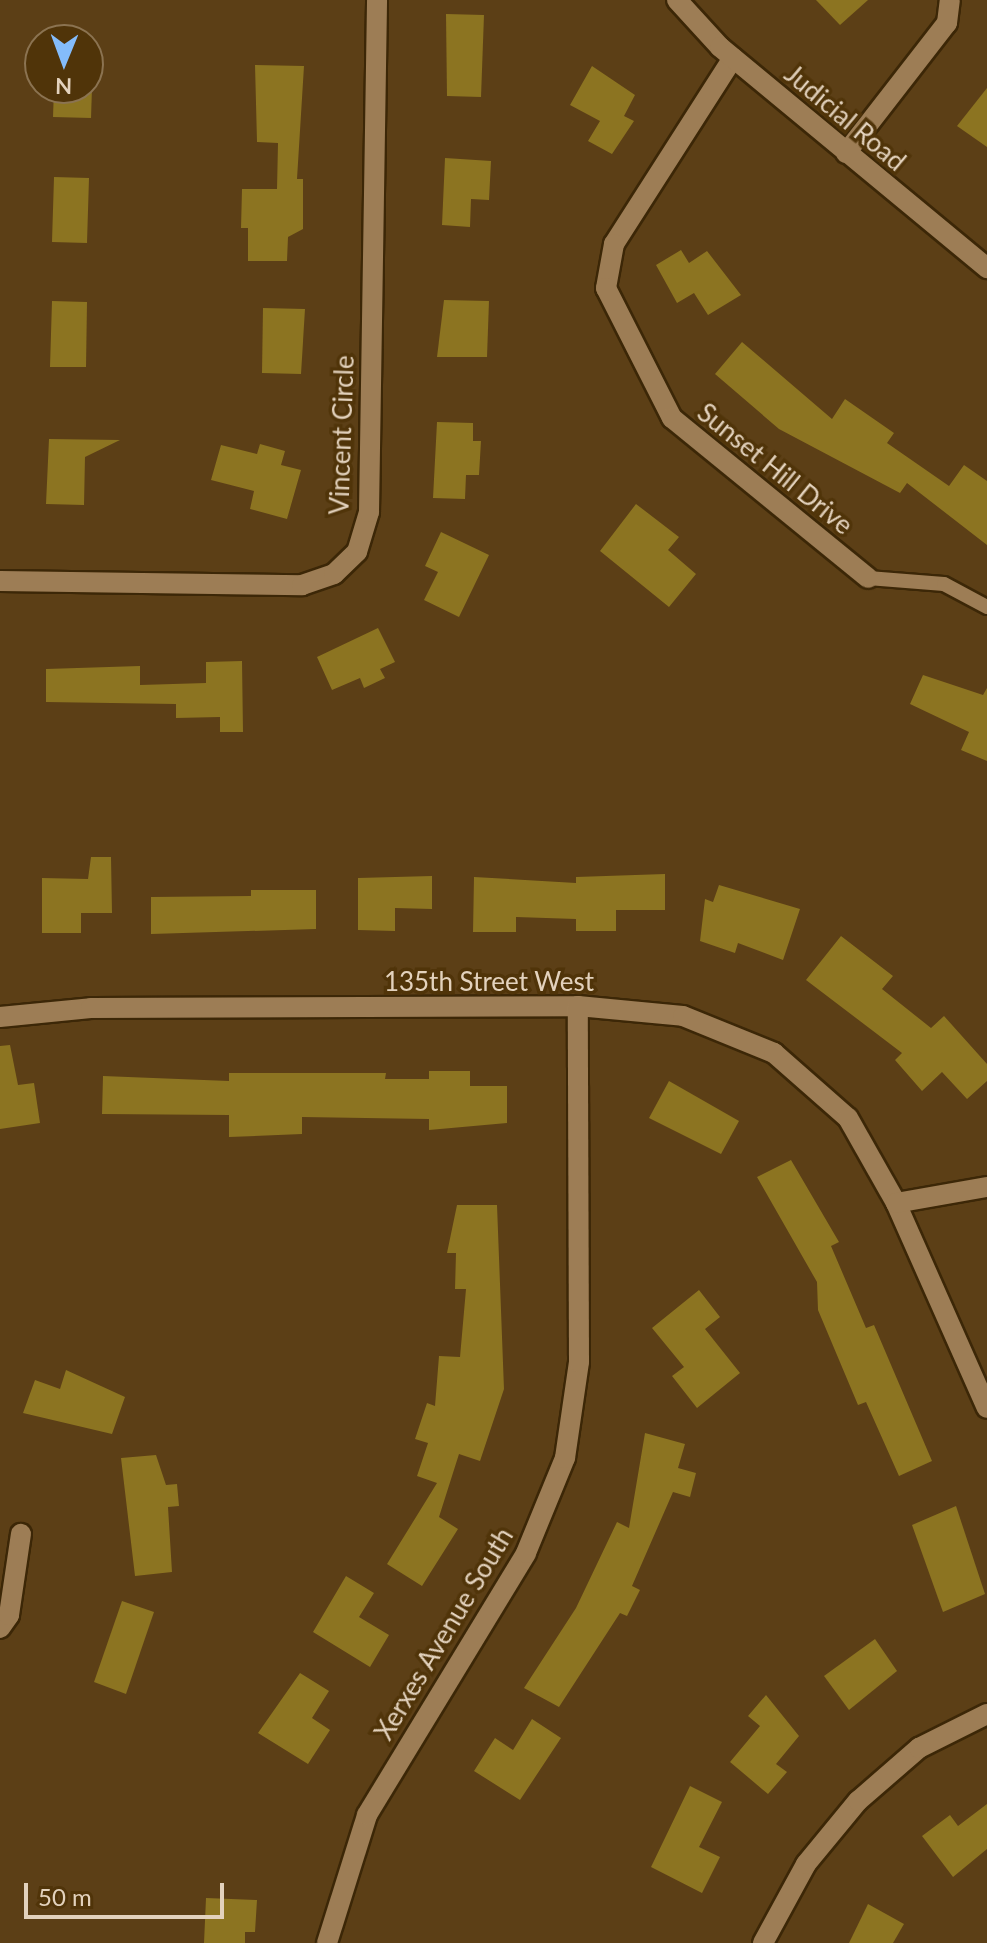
<!DOCTYPE html>
<html>
<head>
<meta charset="utf-8">
<style>
	body { margin:0 }
	#map { position:relative; width:987px; height:1943px; overflow:hidden; background:#5c3f16; font-family:Lato,sans-serif }
	div>[style] { position:absolute }
	.building>* { inset:0; background:#8c7421 }
	.roads { filter:drop-shadow(2px 0 #3c2707) drop-shadow(-2px 0 #3c2707) drop-shadow(0 2px #3c2707) drop-shadow(0 -2px #3c2707) }
	.service>* { height:14px; margin:-7px; padding:0 7px; transform-origin:7px; border-radius:7px; background:#9d7d55 }
	.minor>* { height:20px; margin:-10px; padding:0 10px; transform-origin:10px; border-radius:10px; background:#9d7d55 }
	.tertiary>* { height:20px; margin:-10px; padding:0 10px; transform-origin:10px; border-radius:10px; background:#9d7d55 }
	span { translate:-50% -50%; white-space:nowrap; text-align:center; line-height:1.15; -webkit-text-stroke:7px #503409; paint-order:stroke }
	.street-label { font-size:26px; color:#e3d2bd }
	.north { position:absolute; left:24px; top:24px; width:80px; height:80px; box-sizing:border-box; background:#503409; border:2px solid #8b7351; border-radius:50%; rotate:181deg; font-size:22px; font-weight:700; line-height:32px; text-align:center; color:#e3d2bd }
	.north::after { content:''; display:block; margin:auto; width:28px; height:36px; background:#84bcfb; clip-path:polygon(50% 0,100% 100%,50% 72%,0 100%) }
	.scale { position:absolute; left:24px; top:1883px; width:200px; height:36px; box-sizing:border-box; border:4px solid #e3d2bd; border-top:0; padding-left:10px; font-size:24px; line-height:28px; white-space:nowrap; color:#e3d2bd; -webkit-text-stroke:6px #503409; paint-order:stroke }
</style>
</head>
<body>
<div id="map">
	<div class="building">
		<div style="clip-path:polygon(816px 0,868px 0,840px 25px)"></div>
		<div style="clip-path:polygon(446px 14px,484px 15px,481px 97px,447px 96px)"></div>
		<div style="clip-path:polygon(255px 65px,304px 66px,297px 179px,303px 179px,303px 229px,288px 237px,287px 261px,248px 261px,248px 228px,241px 228px,242px 189px,277px 189px,278px 143px,257px 142px)"></div>
		<div style="clip-path:polygon(592px 66px,635px 95px,624px 116px,634px 121px,612px 154px,588px 141px,600px 121px,570px 105px)"></div>
		<div style="clip-path:polygon(54px 88px,92px 88px,91px 118px,53px 117px)"></div>
		<div style="clip-path:polygon(987px 88px,987px 147px,957px 126px)"></div>
		<div style="clip-path:polygon(445px 158px,491px 161px,489px 200px,471px 199px,470px 227px,442px 225px)"></div>
		<div style="clip-path:polygon(54px 177px,89px 178px,87px 243px,52px 242px)"></div>
		<div style="clip-path:polygon(681px 250px,689px 263px,707px 251px,741px 295px,708px 315px,694px 293px,677px 303px,656px 265px)"></div>
		<div style="clip-path:polygon(444px 300px,489px 301px,487px 357px,437px 357px)"></div>
		<div style="clip-path:polygon(52px 301px,87px 302px,86px 367px,50px 367px)"></div>
		<div style="clip-path:polygon(263px 308px,305px 309px,301px 374px,262px 373px)"></div>
		<div style="clip-path:polygon(742px 342px,832px 419px,845px 399px,894px 433px,887px 443px,949px 486px,964px 465px,987px 481px,987px 545px,907px 483px,900px 493px,779px 429px,715px 374px)"></div>
		<div style="clip-path:polygon(437px 422px,473px 423px,473px 441px,481px 441px,479px 475px,466px 475px,465px 499px,433px 498px)"></div>
		<div style="clip-path:polygon(49px 439px,120px 440px,85px 457px,84px 505px,46px 504px)"></div>
		<div style="clip-path:polygon(260px 444px,285px 451px,281px 465px,301px 470px,287px 519px,250px 509px,254px 491px,211px 480px,221px 445px,257px 454px)"></div>
		<div style="clip-path:polygon(636px 504px,679px 537px,668px 550px,696px 574px,669px 607px,600px 551px)"></div>
		<div style="clip-path:polygon(441px 532px,489px 555px,459px 617px,424px 600px,438px 572px,425px 566px)"></div>
		<div style="clip-path:polygon(378px 628px,395px 662px,380px 669px,385px 678px,364px 688px,360px 678px,332px 690px,317px 657px)"></div>
		<div style="clip-path:polygon(242px 661px,243px 732px,220px 732px,220px 717px,176px 718px,176px 704px,46px 702px,46px 669px,140px 666px,140px 685px,206px 683px,206px 662px)"></div>
		<div style="clip-path:polygon(923px 675px,983px 695px,987px 688px,987px 761px,961px 750px,969px 732px,910px 704px)"></div>
		<div style="clip-path:polygon(91px 857px,111px 857px,112px 913px,81px 913px,81px 933px,42px 933px,42px 878px,88px 879px)"></div>
		<div style="clip-path:polygon(665px 874px,665px 910px,616px 910px,616px 931px,576px 931px,576px 919px,516px 917px,516px 932px,473px 932px,474px 877px,576px 883px,576px 877px)"></div>
		<div style="clip-path:polygon(432px 876px,432px 909px,395px 908px,395px 931px,358px 930px,358px 878px)"></div>
		<div style="clip-path:polygon(719px 885px,800px 909px,783px 960px,738px 943px,735px 953px,700px 941px,705px 899px,713px 902px)"></div>
		<div style="clip-path:polygon(251px 890px,316px 890px,316px 929px,151px 934px,151px 897px,251px 896px)"></div>
		<div style="clip-path:polygon(841px 936px,893px 976px,882px 989px,931px 1028px,944px 1016px,987px 1064px,987px 1081px,967px 1099px,942px 1072px,922px 1091px,895px 1060px,902px 1053px,806px 980px)"></div>
		<div style="clip-path:polygon(10px 1045px,18px 1085px,34px 1083px,40px 1123px,0 1129px,0 1046px)"></div>
		<div style="clip-path:polygon(429px 1071px,470px 1071px,470px 1086px,507px 1086px,507px 1123px,429px 1130px,429px 1119px,302px 1117px,302px 1134px,229px 1137px,229px 1115px,102px 1114px,103px 1076px,229px 1081px,229px 1073px,386px 1073px,385px 1079px,429px 1079px)"></div>
		<div style="clip-path:polygon(669px 1081px,739px 1121px,721px 1154px,649px 1118px)"></div>
		<div style="clip-path:polygon(791px 1160px,839px 1242px,831px 1246px,866px 1328px,874px 1325px,932px 1461px,899px 1476px,866px 1402px,858px 1405px,818px 1310px,817px 1282px,757px 1177px)"></div>
		<div style="clip-path:polygon(457px 1205px,497px 1205px,504px 1389px,480px 1461px,459px 1454px,439px 1517px,458px 1529px,422px 1586px,387px 1564px,437px 1483px,417px 1476px,428px 1443px,415px 1439px,427px 1403px,435px 1406px,439px 1356px,460px 1357px,466px 1289px,455px 1289px,456px 1253px,447px 1253px)"></div>
		<div style="clip-path:polygon(699px 1290px,720px 1317px,705px 1329px,740px 1373px,697px 1408px,672px 1376px,684px 1367px,652px 1328px)"></div>
		<div style="clip-path:polygon(66px 1370px,125px 1397px,112px 1434px,23px 1413px,35px 1380px,60px 1389px)"></div>
		<div style="clip-path:polygon(645px 1433px,685px 1444px,678px 1468px,696px 1473px,690px 1497px,673px 1492px,632px 1586px,640px 1590px,627px 1616px,620px 1613px,559px 1707px,524px 1688px,576px 1608px,617px 1522px,629px 1528px)"></div>
		<div style="clip-path:polygon(156px 1455px,166px 1485px,177px 1484px,179px 1506px,168px 1507px,172px 1572px,135px 1576px,121px 1458px)"></div>
		<div style="clip-path:polygon(956px 1506px,985px 1594px,943px 1612px,912px 1525px)"></div>
		<div style="clip-path:polygon(346px 1576px,374px 1593px,359px 1617px,389px 1635px,370px 1667px,313px 1632px)"></div>
		<div style="clip-path:polygon(122px 1601px,154px 1612px,126px 1694px,94px 1682px)"></div>
		<div style="clip-path:polygon(875px 1639px,897px 1671px,849px 1710px,824px 1676px)"></div>
		<div style="clip-path:polygon(300px 1673px,329px 1691px,312px 1718px,330px 1730px,308px 1764px,258px 1733px)"></div>
		<div style="clip-path:polygon(766px 1695px,799px 1736px,776px 1764px,787px 1772px,768px 1794px,730px 1762px,760px 1726px,748px 1716px)"></div>
		<div style="clip-path:polygon(532px 1719px,561px 1738px,520px 1800px,474px 1771px,495px 1738px,513px 1750px)"></div>
		<div style="clip-path:polygon(690px 1786px,722px 1802px,699px 1847px,720px 1857px,702px 1893px,651px 1867px)"></div>
		<div style="clip-path:polygon(987px 1804px,987px 1849px,953px 1877px,922px 1836px,950px 1815px,958px 1826px)"></div>
		<div style="clip-path:polygon(206px 1898px,257px 1900px,255px 1932px,245px 1932px,245px 1943px,204px 1943px)"></div>
		<div style="clip-path:polygon(868px 1904px,904px 1924px,893px 1943px,849px 1943px)"></div>
	</div>
	<div class="roads">
		<div class="service">
			<div style="left:868px;top:578px;width:76px;rotate:4.5deg"></div>
			<div style="left:944px;top:584px;width:49px;rotate:28.1deg"></div>
		</div>
		<div class="minor">
			<div style="left:733px;top:58px;width:221px;rotate:122.6deg"></div>
			<div style="left:614px;top:244px;width:45px;rotate:100.3deg"></div>
			<div style="left:606px;top:288px;width:146px;rotate:63.1deg"></div>
			<div style="left:672px;top:418px;width:253px;rotate:39.2deg"></div>
			<div style="left:846px;top:153px;width:165px;rotate:-52.2deg"></div>
			<div style="left:947px;top:23px;width:23px;rotate:-83deg"></div>
			<div style="left:0;top:581px;width:302px;rotate:0.8deg"></div>
			<div style="left:302px;top:585px;width:34px;rotate:-19deg"></div>
			<div style="left:334px;top:574px;width:32px;rotate:-44deg"></div>
			<div style="left:357px;top:552px;width:42px;rotate:-73.3deg"></div>
			<div style="left:369px;top:512px;width:512px;rotate:-89.1deg"></div>
			<div style="left:0;top:1017px;width:91px;rotate:-5.6deg"></div>
			<div style="left:91px;top:1008px;width:487px;rotate:-0.2deg"></div>
			<div style="left:578px;top:1006px;width:105px;rotate:5.4deg"></div>
			<div style="left:683px;top:1016px;width:98px;rotate:22.1deg"></div>
			<div style="left:774px;top:1053px;width:98px;rotate:41.3deg"></div>
			<div style="left:848px;top:1118px;width:98px;rotate:60.5deg"></div>
			<div style="left:896px;top:1203px;width:224px;rotate:66.1deg"></div>
			<div style="left:896px;top:1203px;width:92px;rotate:-10deg"></div>
			<div style="left:0;top:1628px;width:16px;rotate:-55deg"></div>
			<div style="left:9px;top:1615px;width:82px;rotate:-81.6deg"></div>
			<div style="left:327px;top:1943px;width:134px;rotate:-72.6deg"></div>
			<div style="left:367px;top:1815px;width:306px;rotate:-58.7deg"></div>
			<div style="left:526px;top:1553px;width:103px;rotate:-67.7deg"></div>
			<div style="left:565px;top:1458px;width:97px;rotate:-81.7deg"></div>
			<div style="left:579px;top:1362px;width:356px;rotate:-90.2deg"></div>
			<div style="left:763px;top:1943px;width:90px;rotate:-61.4deg"></div>
			<div style="left:806px;top:1864px;width:82px;rotate:-50.5deg"></div>
			<div style="left:858px;top:1801px;width:81px;rotate:-41deg"></div>
			<div style="left:919px;top:1748px;width:76px;rotate:-26.6deg"></div>
		</div>
		<div class="tertiary">
			<div style="left:677px;top:0;width:64px;rotate:47.5deg"></div>
			<div style="left:720px;top:47px;width:347px;rotate:39.6deg"></div>
		</div>
	</div>
	<div class="street-label">
		<span style="left:845px;top:118px;rotate:40deg">Judicial Road</span>
		<span style="left:342px;top:435px;rotate:-88deg">Vincent Circle</span>
		<span style="left:775px;top:469px;rotate:39deg">Sunset Hill Drive</span>
		<span style="left:489px;top:982px">135th Street West</span>
		<span style="left:444px;top:1634px;rotate:-59deg">Xerxes Avenue South</span>
	</div>
	<div class="north">N</div>
	<div class="scale">50 m</div>
</div>
</body>
</html>
